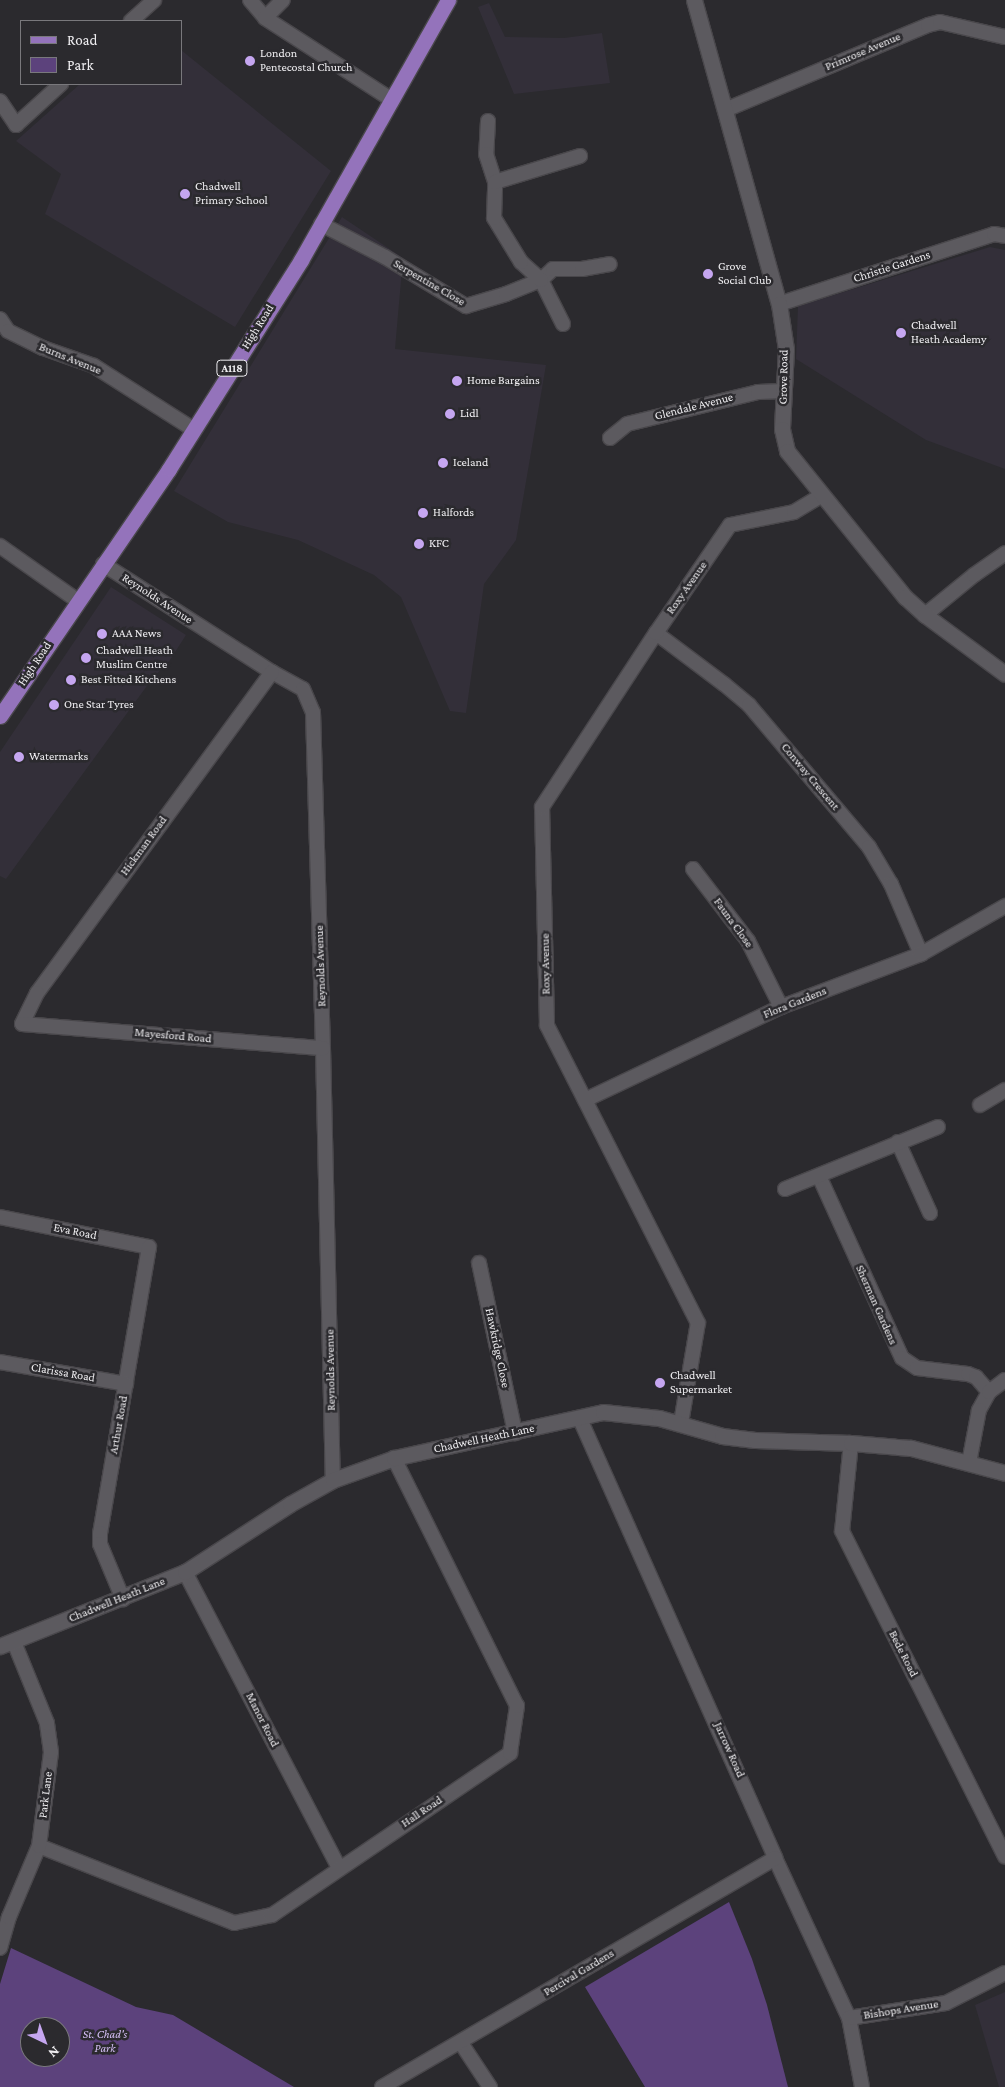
<!DOCTYPE html>
<html>
<head>
<meta charset="utf-8">
<style>
	body { margin:0 }
	#map { position:relative; width:1005px; height:2087px; overflow:hidden; background:#2b2a2e; font-family:"Crimson Pro",serif }
	div>[style] { position:absolute }
	.built>* { inset:0; background:#332f39 }
	.green>* { inset:0; background:#5c427c }
	.roads { filter:drop-shadow(1px 0 #49474b) drop-shadow(-1px 0 #49474b) drop-shadow(0 1px #49474b) drop-shadow(0 -1px #49474b) }
	.minor>* { height:14px; margin:-7px; padding:0 7px; transform-origin:7px; border-radius:7px; background:#5c5a5f }
	.tertiary>* { height:15px; margin:-7.5px; padding:0 7.5px; transform-origin:7.5px; border-radius:7.5px; background:#5c5a5f }
	.primary>* { height:15px; margin:-7.5px; padding:0 7.5px; transform-origin:7.5px; border-radius:7.5px; background:#9473bb }
	.dots>* { width:14px; height:14px; translate:-50% -50%; box-sizing:border-box; border:2px solid #2b2a2e; border-radius:50% }
	span { translate:-50% -50%; white-space:nowrap; text-align:center; line-height:1.15; -webkit-text-stroke:5px #2b2a2e; paint-order:stroke }
	.shield-label span { padding:1px 4px; background:#2b2a2e; border:1px solid; border-radius:4px; -webkit-text-stroke-width:0 }
	.shield-label { font-size:11px; color:#efeef1; font-weight:700 }
	.street-label { font-size:12px; color:#efeef1 }
	.poi-label { font-size:12px; color:#efeef1 }
	.left { translate:0 -50%; text-align:left }
	.park-label { font-size:12px; color:#d4bef4; font-style:italic }
	.legend { position:absolute; left:20px; top:20px; width:162px; height:65px; box-sizing:border-box; background:#2b2a2e; border:1px solid #79787c; margin:0; padding:6px 9px; list-style:none; font-size:15px; color:#efeef1 }
	.legend li { display:flex; align-items:center; gap:10px; height:25px }
	.legend b { width:25px; border:1px solid #79787c }
	.north { position:absolute; left:20px; top:2017px; width:50px; height:50px; box-sizing:border-box; background:#2b2a2e; border:1px solid #79787c; border-radius:50%; rotate:138deg; font-size:14px; font-weight:700; line-height:20px; text-align:center; color:#efeef1 }
	.north::after { content:''; display:block; margin:auto; width:18px; height:22px; background:#c5a6f0; clip-path:polygon(50% 0,100% 100%,50% 72%,0 100%) }
</style>
</head>
<body>
<div id="map">
	<div class="built">
		<div style="clip-path:polygon(489px 3px,505px 37px,564px 38px,602px 33px,610px 83px,514px 94px,478px 7px)"></div>
		<div style="clip-path:polygon(181px 50px,331px 171px,235px 327px,45px 214px,61px 174px,16px 141px,80px 84px,181px 84px)"></div>
		<div style="clip-path:polygon(342px 217px,403px 258px,395px 349px,546px 365px,516px 540px,484px 584px,466px 713px,450px 711px,401px 597px,374px 575px,298px 540px,228px 522px,174px 491px)"></div>
		<div style="clip-path:polygon(990px 247px,1005px 250px,1005px 469px,926px 440px,796px 359px,798px 306px)"></div>
		<div style="clip-path:polygon(111px 587px,186px 635px,170px 660px,152px 679px,6px 879px,0 876px,0 752px)"></div>
		<div style="clip-path:polygon(1005px 1992px,1005px 2087px,999px 2087px,975px 2005px)"></div>
	</div>
	<div class="green">
		<div style="clip-path:polygon(729px 1902px,752px 1959px,767px 2005px,788px 2087px,645px 2087px,585px 1987px)"></div>
		<div style="clip-path:polygon(evenodd,11px 1948px,136px 2007px,173px 2015px,294px 2087px,0 2087px,0 1984px,11px 1948px,30px 2027px,60px 2027px,60px 2057px,30px 2057px,30px 2027px)"></div>
	</div>
	<div class="roads">
		<div class="minor">
			<div style="left:250px;top:0;width:23px;rotate:50deg"></div>
			<div style="left:265px;top:18px;width:151px;rotate:32.8deg"></div>
			<div style="left:265px;top:18px;width:25px;rotate:-45deg"></div>
			<div style="left:131px;top:21px;width:31px;rotate:-42deg"></div>
			<div style="left:0;top:101px;width:29px;rotate:56deg"></div>
			<div style="left:16px;top:125px;width:61px;rotate:-42.3deg"></div>
			<div style="left:725px;top:110px;width:220px;rotate:-22.7deg"></div>
			<div style="left:928px;top:25px;width:12px;rotate:-14deg"></div>
			<div style="left:940px;top:22px;width:67px;rotate:13deg"></div>
			<div style="left:488px;top:121px;width:33px;rotate:93deg"></div>
			<div style="left:486px;top:154px;width:29px;rotate:72deg"></div>
			<div style="left:321px;top:224px;width:72px;rotate:27.3deg"></div>
			<div style="left:385px;top:257px;width:95px;rotate:31.2deg"></div>
			<div style="left:466px;top:306px;width:42px;rotate:-16.7deg"></div>
			<div style="left:506px;top:294px;width:38px;rotate:-22deg"></div>
			<div style="left:541px;top:280px;width:16px;rotate:-43deg"></div>
			<div style="left:553px;top:269px;width:29px"></div>
			<div style="left:582px;top:269px;width:28px;rotate:-10deg"></div>
			<div style="left:779px;top:304px;width:226px;rotate:-18deg"></div>
			<div style="left:994px;top:234px;width:11px;rotate:10deg"></div>
			<div style="left:0;top:319px;width:14px;rotate:56deg"></div>
			<div style="left:8px;top:331px;width:39px;rotate:26deg"></div>
			<div style="left:43px;top:348px;width:54px;rotate:19.4deg"></div>
			<div style="left:94px;top:366px;width:117px;rotate:32.5deg"></div>
			<div style="left:563px;top:324px;width:49px;rotate:-116.6deg"></div>
			<div style="left:541px;top:280px;width:27px;rotate:-138deg"></div>
			<div style="left:521px;top:262px;width:52px;rotate:-121.5deg"></div>
			<div style="left:494px;top:218px;width:36px;rotate:-88deg"></div>
			<div style="left:495px;top:182px;width:89px;rotate:-17deg"></div>
			<div style="left:610px;top:438px;width:22px;rotate:-39deg"></div>
			<div style="left:627px;top:424px;width:135px;rotate:-13.7deg"></div>
			<div style="left:758px;top:392px;width:26px;rotate:-2deg"></div>
			<div style="left:0;top:546px;width:95px;rotate:35.2deg"></div>
			<div style="left:103px;top:564px;width:201px;rotate:32.6deg"></div>
			<div style="left:272px;top:672px;width:35px;rotate:29deg"></div>
			<div style="left:303px;top:689px;width:25px;rotate:67deg"></div>
			<div style="left:313px;top:712px;width:336px;rotate:88.3deg"></div>
			<div style="left:323px;top:1048px;width:432px;rotate:88.7deg"></div>
			<div style="left:925px;top:615px;width:63px;rotate:-39.2deg"></div>
			<div style="left:974px;top:575px;width:38px;rotate:-35deg"></div>
			<div style="left:656px;top:633px;width:85px;rotate:36.9deg"></div>
			<div style="left:724px;top:684px;width:33px;rotate:40deg"></div>
			<div style="left:749px;top:705px;width:186px;rotate:49.8deg"></div>
			<div style="left:869px;top:847px;width:43px;rotate:59.3deg"></div>
			<div style="left:891px;top:884px;width:76px;rotate:66.8deg"></div>
			<div style="left:272px;top:672px;width:398px;rotate:126.2deg"></div>
			<div style="left:37px;top:993px;width:34px;rotate:116deg"></div>
			<div style="left:22px;top:1024px;width:302px;rotate:4.6deg"></div>
			<div style="left:693px;top:869px;width:91px;rotate:52.6deg"></div>
			<div style="left:748px;top:941px;width:74px;rotate:63.4deg"></div>
			<div style="left:585px;top:1100px;width:217px;rotate:-25.4deg"></div>
			<div style="left:781px;top:1007px;width:150px;rotate:-20.7deg"></div>
			<div style="left:921px;top:954px;width:97px;rotate:-29.7deg"></div>
			<div style="left:980px;top:1105px;width:29px;rotate:-31deg"></div>
			<div style="left:898px;top:1142px;width:78px;rotate:65.7deg"></div>
			<div style="left:819px;top:1176px;width:200px;rotate:65.5deg"></div>
			<div style="left:902px;top:1358px;width:18px;rotate:34deg"></div>
			<div style="left:917px;top:1368px;width:51px;rotate:6.7deg"></div>
			<div style="left:968px;top:1374px;width:9px;rotate:21deg"></div>
			<div style="left:976px;top:1377px;width:20px;rotate:49deg"></div>
			<div style="left:989px;top:1392px;width:21px;rotate:119deg"></div>
			<div style="left:979px;top:1410px;width:54px;rotate:100.7deg"></div>
			<div style="left:785px;top:1189px;width:165px;rotate:-22.1deg"></div>
			<div style="left:0;top:1217px;width:152px;rotate:11.4deg"></div>
			<div style="left:149px;top:1247px;width:290px;rotate:99.7deg"></div>
			<div style="left:100px;top:1533px;width:11px;rotate:90deg"></div>
			<div style="left:100px;top:1544px;width:60px;rotate:67.3deg"></div>
			<div style="left:479px;top:1263px;width:174px;rotate:78deg"></div>
			<div style="left:0;top:1362px;width:128px;rotate:9.9deg"></div>
			<div style="left:989px;top:1392px;width:20px;rotate:-37deg"></div>
			<div style="left:580px;top:1419px;width:480px;rotate:66deg"></div>
			<div style="left:775px;top:1858px;width:176px;rotate:65.2deg"></div>
			<div style="left:849px;top:2018px;width:70px;rotate:79.3deg"></div>
			<div style="left:681px;top:1423px;width:101px;rotate:-80.4deg"></div>
			<div style="left:698px;top:1323px;width:334px;rotate:-116.9deg"></div>
			<div style="left:547px;top:1025px;width:218px;rotate:-91.3deg"></div>
			<div style="left:542px;top:807px;width:208px;rotate:-56.8deg"></div>
			<div style="left:656px;top:633px;width:131px;rotate:-55.6deg"></div>
			<div style="left:730px;top:525px;width:65px;rotate:-11.5deg"></div>
			<div style="left:794px;top:512px;width:33px;rotate:-31deg"></div>
			<div style="left:851px;top:1443px;width:88px;rotate:95.8deg"></div>
			<div style="left:842px;top:1531px;width:364px;rotate:63.4deg"></div>
			<div style="left:185px;top:1572px;width:334px;rotate:62.5deg"></div>
			<div style="left:39px;top:1846px;width:210px;rotate:21.5deg"></div>
			<div style="left:234px;top:1923px;width:39px;rotate:-12deg"></div>
			<div style="left:272px;top:1915px;width:288px;rotate:-34.2deg"></div>
			<div style="left:510px;top:1753px;width:48px;rotate:-81.5deg"></div>
			<div style="left:517px;top:1706px;width:277px;rotate:-116.4deg"></div>
			<div style="left:0;top:1948px;width:32px;rotate:-74deg"></div>
			<div style="left:9px;top:1917px;width:77px;rotate:-67.1deg"></div>
			<div style="left:39px;top:1846px;width:95px;rotate:-82.7deg"></div>
			<div style="left:51px;top:1752px;width:29px;rotate:-98deg"></div>
			<div style="left:47px;top:1723px;width:87px;rotate:-112.2deg"></div>
			<div style="left:849px;top:2018px;width:98px;rotate:-8.8deg"></div>
			<div style="left:946px;top:2003px;width:66px;rotate:-27deg"></div>
			<div style="left:461px;top:2043px;width:53px;rotate:56.6deg"></div>
			<div style="left:382px;top:2087px;width:455px;rotate:-30.2deg"></div>
		</div>
		<div class="tertiary">
			<div style="left:694px;top:0;width:316px;rotate:74.4deg"></div>
			<div style="left:779px;top:304px;width:46px;rotate:81.2deg"></div>
			<div style="left:786px;top:349px;width:80px;rotate:92.9deg"></div>
			<div style="left:782px;top:429px;width:23px;rotate:77deg"></div>
			<div style="left:787px;top:451px;width:188px;rotate:51.1deg"></div>
			<div style="left:905px;top:597px;width:27px;rotate:42deg"></div>
			<div style="left:925px;top:615px;width:99px;rotate:36.4deg"></div>
			<div style="left:0;top:1646px;width:199px;rotate:-21.8deg"></div>
			<div style="left:185px;top:1572px;width:125px;rotate:-32.9deg"></div>
			<div style="left:290px;top:1504px;width:49px;rotate:-29.2deg"></div>
			<div style="left:333px;top:1480px;width:65px;rotate:-19.8deg"></div>
			<div style="left:394px;top:1458px;width:214px;rotate:-12.4deg"></div>
			<div style="left:603px;top:1412px;width:56px;rotate:6.1deg"></div>
			<div style="left:659px;top:1418px;width:66px;rotate:15.9deg"></div>
			<div style="left:722px;top:1436px;width:33px;rotate:7deg"></div>
			<div style="left:755px;top:1440px;width:96px;rotate:1.8deg"></div>
			<div style="left:851px;top:1443px;width:60px;rotate:4.8deg"></div>
			<div style="left:911px;top:1448px;width:97px;rotate:14.9deg"></div>
		</div>
		<div class="primary">
			<div style="left:0;top:716px;width:299px;rotate:-55.6deg"></div>
			<div style="left:169px;top:469px;width:247px;rotate:-57.7deg"></div>
			<div style="left:301px;top:260px;width:299px;rotate:-60.5deg"></div>
		</div>
	</div>
	<div class="dots">
		<div style="left:250px;top:61px;background:#c5a6f0"></div>
		<div style="left:185px;top:194px;background:#c5a6f0"></div>
		<div style="left:708px;top:274px;background:#c5a6f0"></div>
		<div style="left:901px;top:333px;background:#c5a6f0"></div>
		<div style="left:457px;top:381px;background:#c5a6f0"></div>
		<div style="left:450px;top:414px;background:#c5a6f0"></div>
		<div style="left:443px;top:463px;background:#c5a6f0"></div>
		<div style="left:423px;top:513px;background:#c5a6f0"></div>
		<div style="left:419px;top:544px;background:#c5a6f0"></div>
		<div style="left:102px;top:634px;background:#c5a6f0"></div>
		<div style="left:86px;top:658px;background:#c5a6f0"></div>
		<div style="left:71px;top:680px;background:#c5a6f0"></div>
		<div style="left:54px;top:705px;background:#c5a6f0"></div>
		<div style="left:19px;top:757px;background:#c5a6f0"></div>
		<div style="left:660px;top:1383px;background:#c5a6f0"></div>
	</div>
	<div class="shield-label">
		<span style="left:232px;top:368px">A118</span>
	</div>
	<div class="street-label">
		<span style="left:863px;top:52px;rotate:-23deg">Primrose Avenue</span>
		<span style="left:892px;top:267px;rotate:-18deg">Christie Gardens</span>
		<span style="left:429px;top:283px;rotate:30deg">Serpentine Close</span>
		<span style="left:258px;top:327px;rotate:-58deg">High Road</span>
		<span style="left:70px;top:359px;rotate:22deg">Burns Avenue</span>
		<span style="left:784px;top:377px;rotate:-89deg">Grove Road</span>
		<span style="left:694px;top:407px;rotate:-14deg">Glendale Avenue</span>
		<span style="left:687px;top:588px;rotate:-55deg">Roxy Avenue</span>
		<span style="left:157px;top:599px;rotate:33deg">Reynolds Avenue</span>
		<span style="left:35px;top:664px;rotate:-56deg">High Road</span>
		<span style="left:810px;top:777px;rotate:50deg">Conway Crescent</span>
		<span style="left:144px;top:846px;rotate:-54deg">Hickman Road</span>
		<span style="left:733px;top:923px;rotate:54deg">Fauna Close</span>
		<span style="left:546px;top:964px;rotate:-91deg">Roxy Avenue</span>
		<span style="left:321px;top:966px;rotate:-92deg">Reynolds Avenue</span>
		<span style="left:795px;top:1003px;rotate:-22deg">Flora Gardens</span>
		<span style="left:173px;top:1036px;rotate:5deg">Mayesford Road</span>
		<span style="left:75px;top:1232px;rotate:11deg">Eva Road</span>
		<span style="left:876px;top:1305px;rotate:66deg">Sherman Gardens</span>
		<span style="left:497px;top:1348px;rotate:78deg">Hawkridge Close</span>
		<span style="left:331px;top:1370px;rotate:-91deg">Reynolds Avenue</span>
		<span style="left:63px;top:1373px;rotate:10deg">Clarissa Road</span>
		<span style="left:119px;top:1425px;rotate:-80deg">Arthur Road</span>
		<span style="left:484px;top:1439px;rotate:-12deg">Chadwell Heath Lane</span>
		<span style="left:117px;top:1600px;rotate:-22deg">Chadwell Heath Lane</span>
		<span style="left:903px;top:1654px;rotate:63deg">Bede Road</span>
		<span style="left:262px;top:1720px;rotate:63deg">Manor Road</span>
		<span style="left:729px;top:1750px;rotate:66deg">Jarrow Road</span>
		<span style="left:46px;top:1795px;rotate:-83deg">Park Lane</span>
		<span style="left:422px;top:1812px;rotate:-34deg">Hall Road</span>
		<span style="left:579px;top:1973px;rotate:-31deg">Percival Gardens</span>
		<span style="left:901px;top:2010px;rotate:-9deg">Bishops Avenue</span>
	</div>
	<div class="poi-label">
		<span class="left" style="left:260px;top:61px">London<br>Pentecostal Church</span>
		<span class="left" style="left:195px;top:194px">Chadwell<br>Primary School</span>
		<span class="left" style="left:718px;top:274px">Grove<br>Social Club</span>
		<span class="left" style="left:911px;top:333px">Chadwell<br>Heath Academy</span>
		<span class="left" style="left:467px;top:381px">Home Bargains</span>
		<span class="left" style="left:460px;top:414px">Lidl</span>
		<span class="left" style="left:453px;top:463px">Iceland</span>
		<span class="left" style="left:433px;top:513px">Halfords</span>
		<span class="left" style="left:429px;top:544px">KFC</span>
		<span class="left" style="left:112px;top:634px">AAA News</span>
		<span class="left" style="left:96px;top:658px">Chadwell Heath<br>Muslim Centre</span>
		<span class="left" style="left:81px;top:680px">Best Fitted Kitchens</span>
		<span class="left" style="left:64px;top:705px">One Star Tyres</span>
		<span class="left" style="left:29px;top:757px">Watermarks</span>
		<span class="left" style="left:670px;top:1383px">Chadwell<br>Supermarket</span>
	</div>
	<div class="park-label">
		<span style="left:105px;top:2042px">St. Chad's<br>Park</span>
	</div>
	<ul class="legend">
	<li><b style="height:6px;background:#9473bb"></b>Road</li>
	<li><b style="height:14px;background:#5c427c"></b>Park</li>
	</ul>
	<div class="north">N</div>
</div>
</body>
</html>
